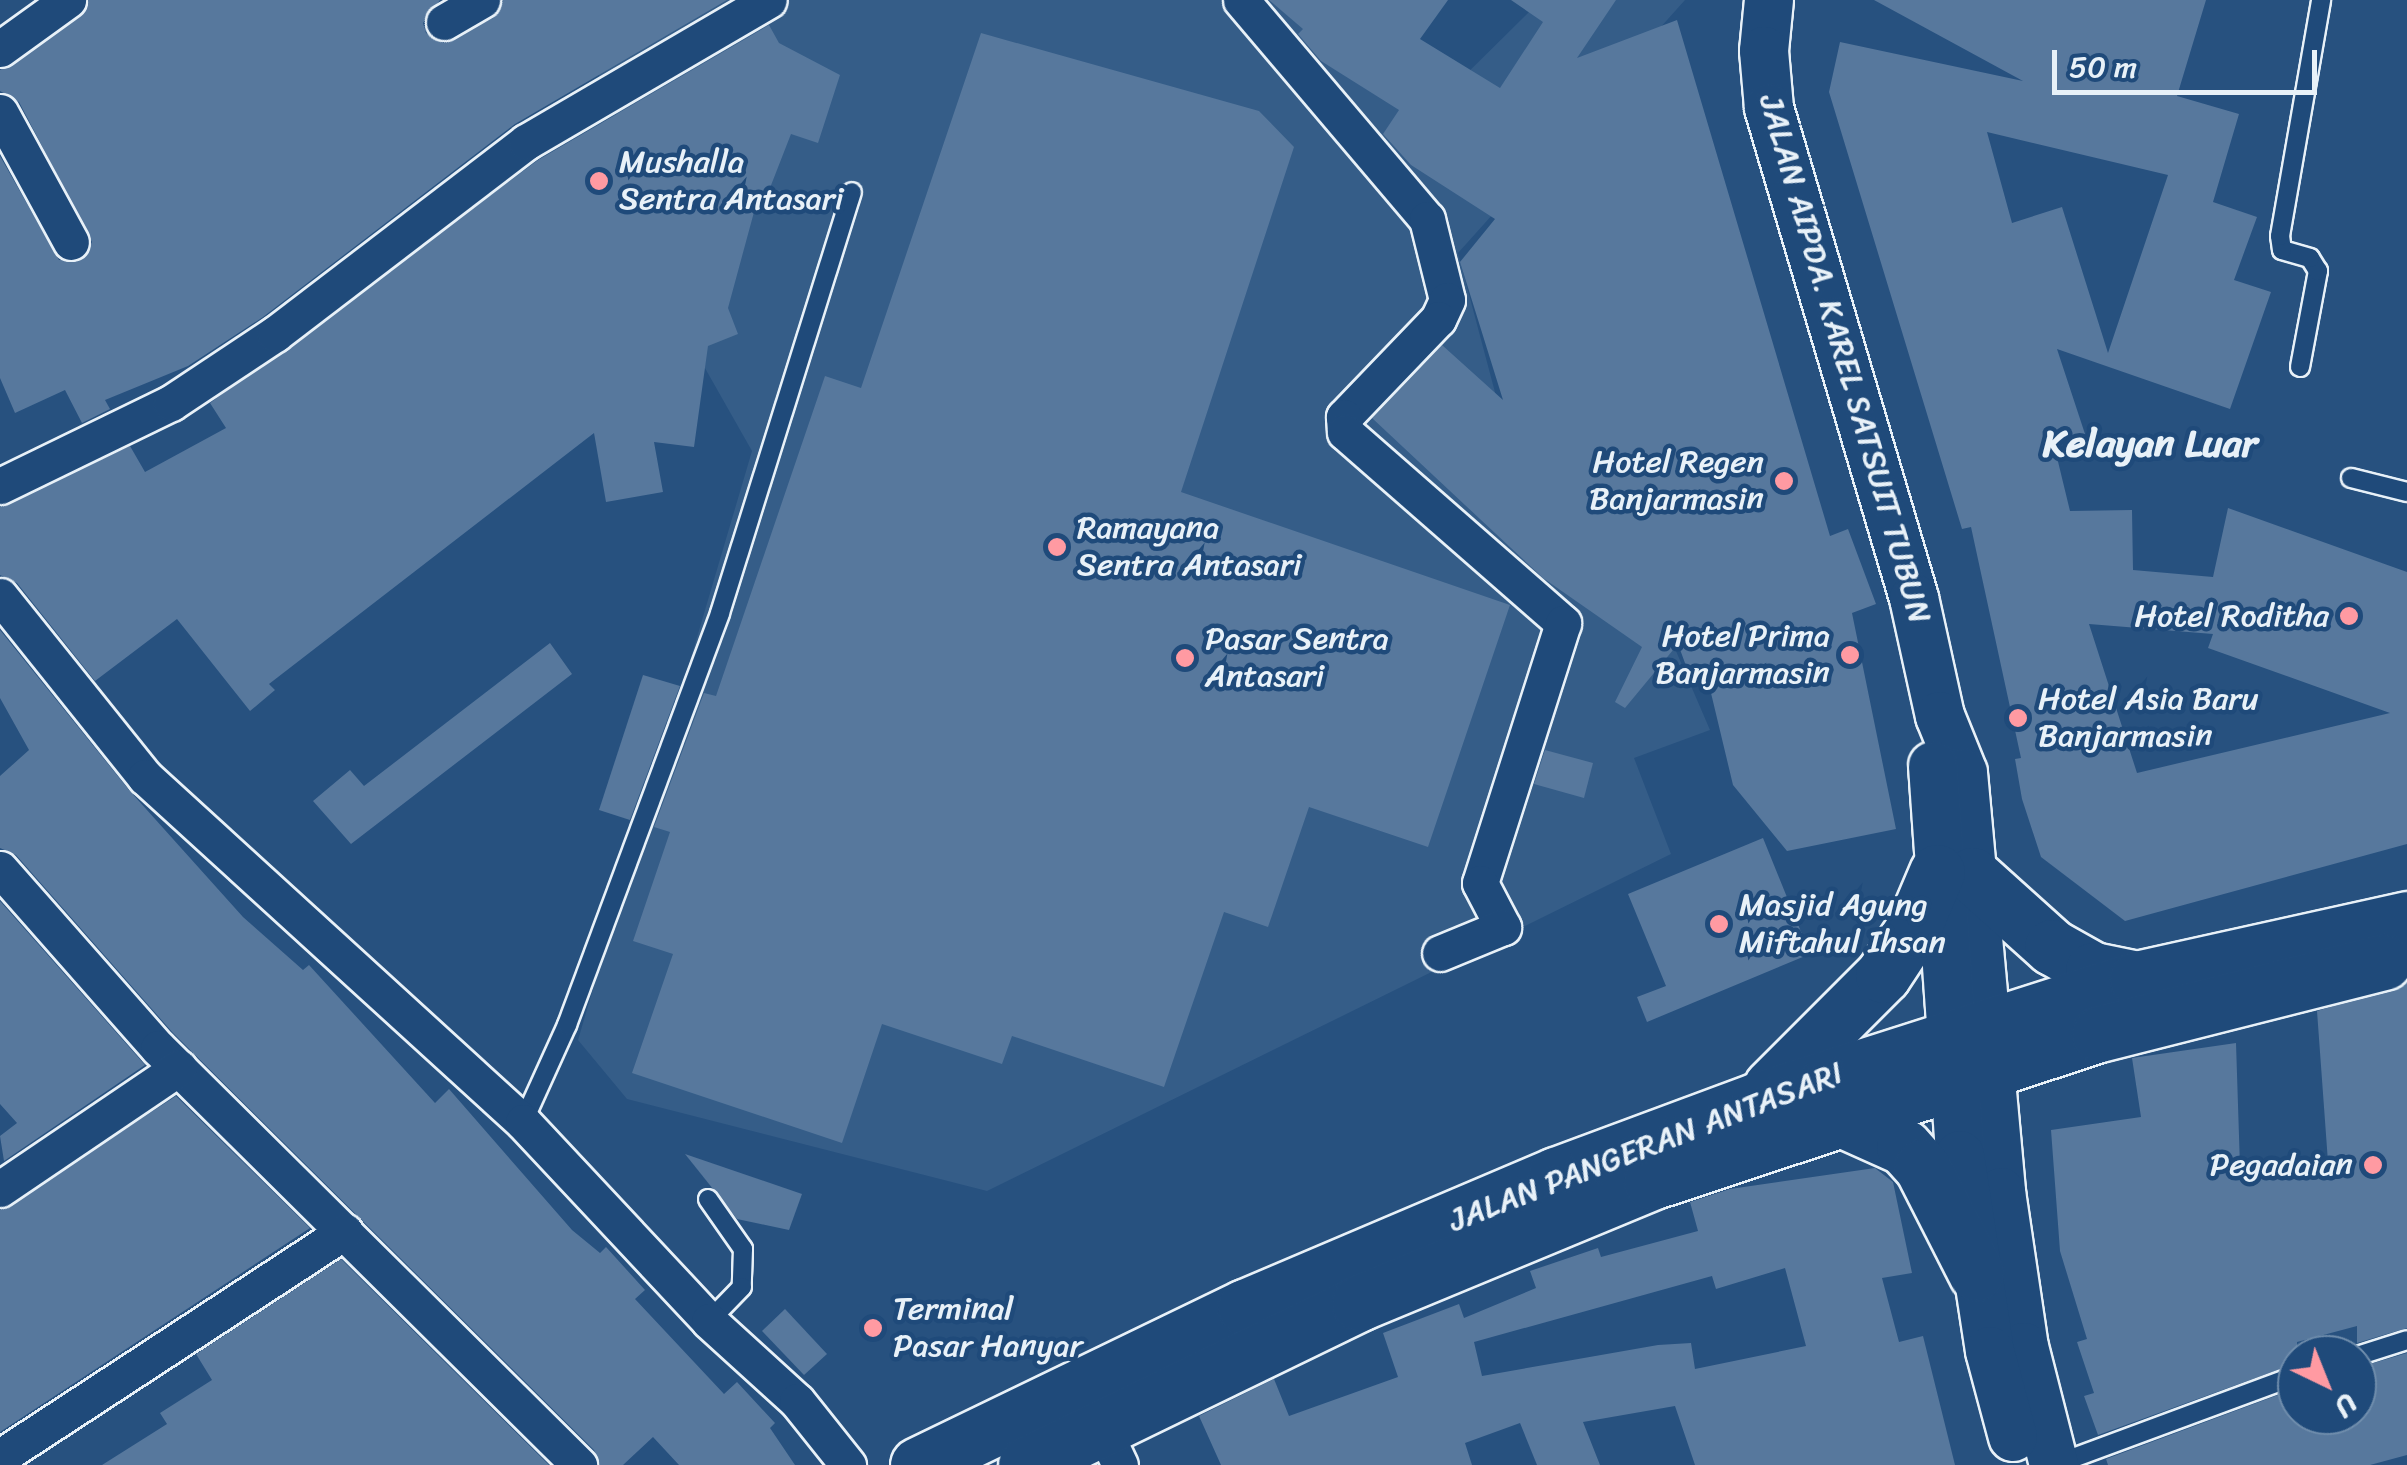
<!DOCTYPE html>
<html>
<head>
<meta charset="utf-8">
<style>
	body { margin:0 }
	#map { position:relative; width:2407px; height:1465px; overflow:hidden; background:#27517f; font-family:Sriracha,sans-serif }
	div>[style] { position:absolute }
	.built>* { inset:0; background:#355d88 }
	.building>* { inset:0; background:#57789d }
	.roads { filter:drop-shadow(2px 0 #e8f1f8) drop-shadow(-2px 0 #e8f1f8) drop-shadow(0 2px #e8f1f8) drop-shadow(0 -2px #e8f1f8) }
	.service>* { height:18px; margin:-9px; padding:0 9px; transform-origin:9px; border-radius:9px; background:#1f4a7a }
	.minor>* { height:35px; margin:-17.5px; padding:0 17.5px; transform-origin:17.5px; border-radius:17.5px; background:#1f4a7a }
	.secondary>* { height:48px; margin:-24px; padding:0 24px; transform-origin:24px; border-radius:24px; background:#1f4a7a }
	.trunk>* { height:55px; margin:-27.5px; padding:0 27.5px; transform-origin:27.5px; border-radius:27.5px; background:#1f4a7a }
	.dots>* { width:28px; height:28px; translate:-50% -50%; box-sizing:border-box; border:5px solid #1f4a7a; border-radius:50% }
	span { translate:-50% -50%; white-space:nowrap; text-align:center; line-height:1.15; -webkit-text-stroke:9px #1f4a7a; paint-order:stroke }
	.poi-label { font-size:32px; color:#e8f1f8 }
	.left { translate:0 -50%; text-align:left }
	.right { translate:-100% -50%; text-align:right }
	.street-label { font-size:32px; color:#e8f1f8 }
	.quarter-label { font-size:38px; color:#e8f1f8; font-weight:700 }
	.north { position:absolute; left:2277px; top:1335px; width:100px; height:100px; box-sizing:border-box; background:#1f4a7a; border:2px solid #6f8dac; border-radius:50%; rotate:137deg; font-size:28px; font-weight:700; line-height:40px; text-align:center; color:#e8f1f8 }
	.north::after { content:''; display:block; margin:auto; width:35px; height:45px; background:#ff9aa2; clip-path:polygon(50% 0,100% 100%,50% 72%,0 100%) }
	.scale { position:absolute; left:2052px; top:50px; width:265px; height:45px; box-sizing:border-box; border:5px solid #e8f1f8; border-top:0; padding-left:12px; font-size:30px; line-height:35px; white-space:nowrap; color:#e8f1f8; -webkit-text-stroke:8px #1f4a7a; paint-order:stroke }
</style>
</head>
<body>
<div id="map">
	<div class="built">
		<div style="clip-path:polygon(675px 0,1352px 0,1448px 92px,1529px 12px,1556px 0,1685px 0,1458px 253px,1496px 396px,1648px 586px,1710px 730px,1634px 758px,1671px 854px,987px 1191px,627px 1099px,578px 1040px,752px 451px,651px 273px,681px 257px,592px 59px)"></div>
	</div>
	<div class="building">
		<div style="clip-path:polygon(89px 0,440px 0,423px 23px,426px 33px,443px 43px,493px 18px,503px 0,727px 0,515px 124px,263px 317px,188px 366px,105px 400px,110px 409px,82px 423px,65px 390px,15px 413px,0 378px,0 156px,59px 260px,82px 260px,92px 242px,19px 102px,0 91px,0 70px,80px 17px)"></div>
		<div style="clip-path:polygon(1269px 0,1448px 0,1420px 39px,1500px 88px,1543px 22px,1511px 0,1616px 0,1577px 58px,1677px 20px,1830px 536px,1848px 529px,1876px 604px,1852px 613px,1896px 829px,1787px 851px,1733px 785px,1705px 668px,1689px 674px,1678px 644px,1625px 708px,1615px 702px,1642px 647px,1543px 578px,1372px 418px,1442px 345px,1503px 400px,1460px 262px,1495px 219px,1411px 165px,1383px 134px,1399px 110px,1321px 61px,1298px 34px,1303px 29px)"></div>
		<div style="clip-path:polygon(evenodd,1874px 0,2206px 0,2177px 96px,2239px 114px,2213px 202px,2257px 217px,2234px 280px,2271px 292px,2230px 409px,2057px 349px,2085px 434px,2054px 445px,2070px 511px,2132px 510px,2133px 570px,2213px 577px,2228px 508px,2407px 572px,2407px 844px,2125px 921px,2041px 857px,2022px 799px,2015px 759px,2021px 758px,1971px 527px,1962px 529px,1829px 92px,1840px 42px,2023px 81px,1874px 0,1987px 132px,2168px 175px,2108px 353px,2062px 207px,2012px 223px,1987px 132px,1874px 0,2089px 624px,2213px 634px,2208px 648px,2390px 713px,2137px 773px,2089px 624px)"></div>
		<div style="clip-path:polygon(769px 25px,779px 43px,840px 75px,818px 143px,791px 134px,768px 193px,760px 190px,728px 308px,738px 334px,708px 346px,694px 447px,654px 442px,663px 492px,606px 502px,594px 433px,269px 684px,275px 690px,250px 711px,177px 619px,95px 681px,17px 583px,0 575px,0 507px,130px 446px,145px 472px,226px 428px,210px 403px,538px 160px)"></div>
		<div style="clip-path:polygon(981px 33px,1259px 111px,1294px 147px,1181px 492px,1510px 605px,1428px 847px,1309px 807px,1268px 927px,1224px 912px,1164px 1087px,1012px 1036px,1002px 1064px,882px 1024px,842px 1143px,632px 1073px,673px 954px,633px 941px,670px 832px,654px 827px,704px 693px,716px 696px,825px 376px,861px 388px)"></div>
		<div style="clip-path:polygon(0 630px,129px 790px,243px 917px,303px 970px,309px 965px,435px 1103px,449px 1089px,572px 1230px,600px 1253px,606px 1247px,645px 1290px,635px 1299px,724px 1394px,737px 1382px,775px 1423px,770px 1428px,795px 1465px,679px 1465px,653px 1437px,623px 1465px,600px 1465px,594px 1450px,173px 1033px,16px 855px,0 848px,0 776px,29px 750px,0 698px)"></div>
		<div style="clip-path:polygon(550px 643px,572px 674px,351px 844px,313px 801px,350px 770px,364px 786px)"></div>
		<div style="clip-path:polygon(643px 675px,680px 686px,630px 820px,599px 810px)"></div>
		<div style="clip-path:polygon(1545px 750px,1593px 763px,1584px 798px,1534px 784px)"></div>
		<div style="clip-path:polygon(1763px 838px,1810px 954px,1647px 1022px,1637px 997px,1666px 986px,1628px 894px)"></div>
		<div style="clip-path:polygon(0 901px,145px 1065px,4px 1161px,0 1136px,17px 1123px,0 1104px)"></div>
		<div style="clip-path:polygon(2407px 983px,2407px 1328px,2357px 1343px,2357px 1326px,2297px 1342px,2297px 1363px,2098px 1435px,2084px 1396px,2094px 1393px,2077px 1342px,2087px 1339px,2060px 1251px,2051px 1130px,2141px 1117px,2132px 1058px,2236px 1043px,2240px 1167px,2328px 1162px,2317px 1011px)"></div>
		<div style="clip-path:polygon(176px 1096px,310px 1228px,0 1432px,0 1210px)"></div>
		<div style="clip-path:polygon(685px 1154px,802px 1194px,789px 1230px,737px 1219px)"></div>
		<div style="clip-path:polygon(evenodd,1875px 1168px,1893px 1182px,1912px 1273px,1882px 1278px,1899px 1342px,1923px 1336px,1955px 1465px,1695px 1465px,1675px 1406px,1583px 1422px,1600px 1465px,1537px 1465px,1520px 1423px,1465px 1443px,1472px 1465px,1221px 1465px,1199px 1416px,1274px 1379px,1289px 1416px,1398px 1377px,1383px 1333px,1459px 1304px,1464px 1318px,1536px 1288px,1530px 1271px,1598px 1248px,1601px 1257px,1698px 1231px,1690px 1202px,1730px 1189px,1875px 1168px,1785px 1268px,1806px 1346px,1695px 1369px,1691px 1343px,1658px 1345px,1482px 1376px,1474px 1342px,1712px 1276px,1716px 1289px,1785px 1268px)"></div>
		<div style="clip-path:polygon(341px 1259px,549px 1465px,102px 1465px,167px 1424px,160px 1413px,212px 1380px,196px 1354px)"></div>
		<div style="clip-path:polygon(785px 1309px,827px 1354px,804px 1375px,762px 1331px)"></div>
		<div style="clip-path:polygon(2407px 1353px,2407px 1455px,2370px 1465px,2108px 1465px,2106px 1459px,2297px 1388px,2297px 1415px,2357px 1415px,2357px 1368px)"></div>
	</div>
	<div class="roads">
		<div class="service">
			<div style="left:2300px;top:367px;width:98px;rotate:-79.4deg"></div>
			<div style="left:2318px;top:271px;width:15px;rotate:-122deg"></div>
			<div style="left:2310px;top:258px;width:29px;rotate:-164deg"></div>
			<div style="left:2282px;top:250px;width:14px;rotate:-98deg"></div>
			<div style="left:2280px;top:236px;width:240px;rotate:-80.1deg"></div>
			<div style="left:2351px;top:478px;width:58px;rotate:14deg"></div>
			<div style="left:523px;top:1122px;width:107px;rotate:-65.6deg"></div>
			<div style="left:567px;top:1025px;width:439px;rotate:-69.6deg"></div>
			<div style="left:720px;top:613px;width:441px;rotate:-72.6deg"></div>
			<div style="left:708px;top:1199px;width:61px;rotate:55deg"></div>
			<div style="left:743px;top:1249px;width:38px;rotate:92deg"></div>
			<div style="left:742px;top:1287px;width:47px;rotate:134.1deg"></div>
			<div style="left:2357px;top:1356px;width:52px;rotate:-17.7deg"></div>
			<div style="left:2054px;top:1465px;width:259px;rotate:-20.3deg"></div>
		</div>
		<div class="minor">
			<div style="left:1241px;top:0;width:287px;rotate:49.7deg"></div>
			<div style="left:1427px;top:219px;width:83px;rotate:76.1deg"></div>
			<div style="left:1447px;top:300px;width:21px;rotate:115deg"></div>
			<div style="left:1438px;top:319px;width:136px;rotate:133.8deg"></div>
			<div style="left:1344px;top:417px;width:15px;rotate:86deg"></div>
			<div style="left:1345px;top:432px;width:290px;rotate:41.2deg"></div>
			<div style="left:1563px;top:623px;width:273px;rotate:107.7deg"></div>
			<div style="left:1480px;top:883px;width:50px;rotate:62.4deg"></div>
			<div style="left:1503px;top:927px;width:68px;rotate:157.6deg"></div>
			<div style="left:444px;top:22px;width:44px;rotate:-30.1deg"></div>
			<div style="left:0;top:49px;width:84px;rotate:-35.8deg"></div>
			<div style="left:0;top:112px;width:148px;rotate:61.4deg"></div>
			<div style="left:0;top:486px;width:190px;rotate:-25.9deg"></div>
			<div style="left:171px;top:403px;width:125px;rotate:-33.6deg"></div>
			<div style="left:275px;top:334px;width:316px;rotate:-37.4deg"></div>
			<div style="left:526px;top:142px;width:281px;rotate:-30.3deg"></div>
			<div style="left:0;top:596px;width:232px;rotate:51.3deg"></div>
			<div style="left:145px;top:777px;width:512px;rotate:42.39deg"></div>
			<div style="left:523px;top:1122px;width:272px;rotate:46.9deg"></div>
			<div style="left:709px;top:1321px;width:119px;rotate:42.3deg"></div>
			<div style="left:797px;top:1401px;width:82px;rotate:51.4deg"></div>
			<div style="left:0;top:869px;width:239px;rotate:48.6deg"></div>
			<div style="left:158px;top:1048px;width:593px;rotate:44.73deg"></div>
			<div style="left:0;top:1189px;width:216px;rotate:-34.1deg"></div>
			<div style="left:1102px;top:1427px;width:42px;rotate:64.7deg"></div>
			<div style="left:0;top:1457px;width:412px;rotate:-33.2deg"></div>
		</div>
		<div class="secondary">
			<div style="left:1769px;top:0;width:51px;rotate:95.6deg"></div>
			<div style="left:1764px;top:51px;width:57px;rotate:85deg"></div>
			<div style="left:1769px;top:108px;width:511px;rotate:73.52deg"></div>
			<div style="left:1914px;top:598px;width:121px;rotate:77.6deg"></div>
			<div style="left:1940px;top:716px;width:61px;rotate:68deg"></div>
			<div style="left:1963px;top:773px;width:421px;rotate:84.8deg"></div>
			<div style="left:2001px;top:1192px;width:157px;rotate:81.6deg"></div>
			<div style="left:2024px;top:1347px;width:122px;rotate:75.7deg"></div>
			<div style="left:1933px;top:766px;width:390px;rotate:86deg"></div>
			<div style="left:1960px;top:1155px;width:198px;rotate:81.3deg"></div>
			<div style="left:1990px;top:1351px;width:89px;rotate:75deg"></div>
		</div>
		<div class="trunk">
			<div style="left:1972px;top:875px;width:108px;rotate:42deg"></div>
			<div style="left:2052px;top:947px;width:47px;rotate:29.3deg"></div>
			<div style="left:2093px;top:970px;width:45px;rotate:11.6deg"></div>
			<div style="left:1771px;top:1087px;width:158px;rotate:-45deg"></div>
			<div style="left:1883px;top:975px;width:53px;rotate:-56.6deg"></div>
			<div style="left:1912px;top:931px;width:64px;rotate:-67deg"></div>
			<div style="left:1841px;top:1119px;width:69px;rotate:24deg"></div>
			<div style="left:1904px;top:1147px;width:27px;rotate:48deg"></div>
			<div style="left:1922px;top:1167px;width:119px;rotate:63deg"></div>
			<div style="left:918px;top:1465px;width:363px;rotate:-25.8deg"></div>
			<div style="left:1245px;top:1307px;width:338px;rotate:-23deg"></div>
			<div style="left:1556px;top:1175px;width:215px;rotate:-20.4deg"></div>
			<div style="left:1758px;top:1100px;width:398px;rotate:-17.7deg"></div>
			<div style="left:2137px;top:979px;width:277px;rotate:-12.5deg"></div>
			<div style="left:1026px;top:1465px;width:370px;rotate:-25.9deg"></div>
			<div style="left:1359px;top:1303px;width:316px;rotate:-22.5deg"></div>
			<div style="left:1651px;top:1182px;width:472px;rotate:-18.3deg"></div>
			<div style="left:2099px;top:1034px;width:294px;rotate:-14.2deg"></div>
		</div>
	</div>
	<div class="dots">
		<div style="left:599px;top:181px;background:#ff9aa2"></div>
		<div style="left:1784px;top:481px;background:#ff9aa2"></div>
		<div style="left:1057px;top:547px;background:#ff9aa2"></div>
		<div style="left:2349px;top:616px;background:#ff9aa2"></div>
		<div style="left:1850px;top:655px;background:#ff9aa2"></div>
		<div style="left:1185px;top:658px;background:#ff9aa2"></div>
		<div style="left:2018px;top:718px;background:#ff9aa2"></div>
		<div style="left:1719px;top:924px;background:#ff9aa2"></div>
		<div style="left:2373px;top:1165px;background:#ff9aa2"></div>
		<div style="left:873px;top:1328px;background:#ff9aa2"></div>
	</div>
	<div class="poi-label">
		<span class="left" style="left:619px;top:181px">Mushalla<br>Sentra Antasari</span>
		<span class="right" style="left:1764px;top:481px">Hotel Regen<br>Banjarmasin</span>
		<span class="left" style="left:1077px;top:547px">Ramayana<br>Sentra Antasari</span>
		<span class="right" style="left:2329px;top:616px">Hotel Roditha</span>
		<span class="right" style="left:1830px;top:655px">Hotel Prima<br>Banjarmasin</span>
		<span class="left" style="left:1205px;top:658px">Pasar Sentra<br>Antasari</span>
		<span class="left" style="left:2038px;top:718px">Hotel Asia Baru<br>Banjarmasin</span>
		<span class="left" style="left:1739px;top:924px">Masjid Agung<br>Miftahul Ihsan</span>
		<span class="right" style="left:2353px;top:1165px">Pegadaian</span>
		<span class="left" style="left:893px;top:1328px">Terminal<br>Pasar Hanyar</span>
	</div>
	<div class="street-label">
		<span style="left:1845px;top:359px;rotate:74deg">JALAN AIPDA. KAREL SATSUIT TUBUN</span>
		<span style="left:1646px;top:1147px;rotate:-21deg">JALAN PANGERAN ANTASARI</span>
	</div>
	<div class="quarter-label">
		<span style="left:2150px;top:444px">Kelayan Luar</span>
	</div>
	<div class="north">U</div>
	<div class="scale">50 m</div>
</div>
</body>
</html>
